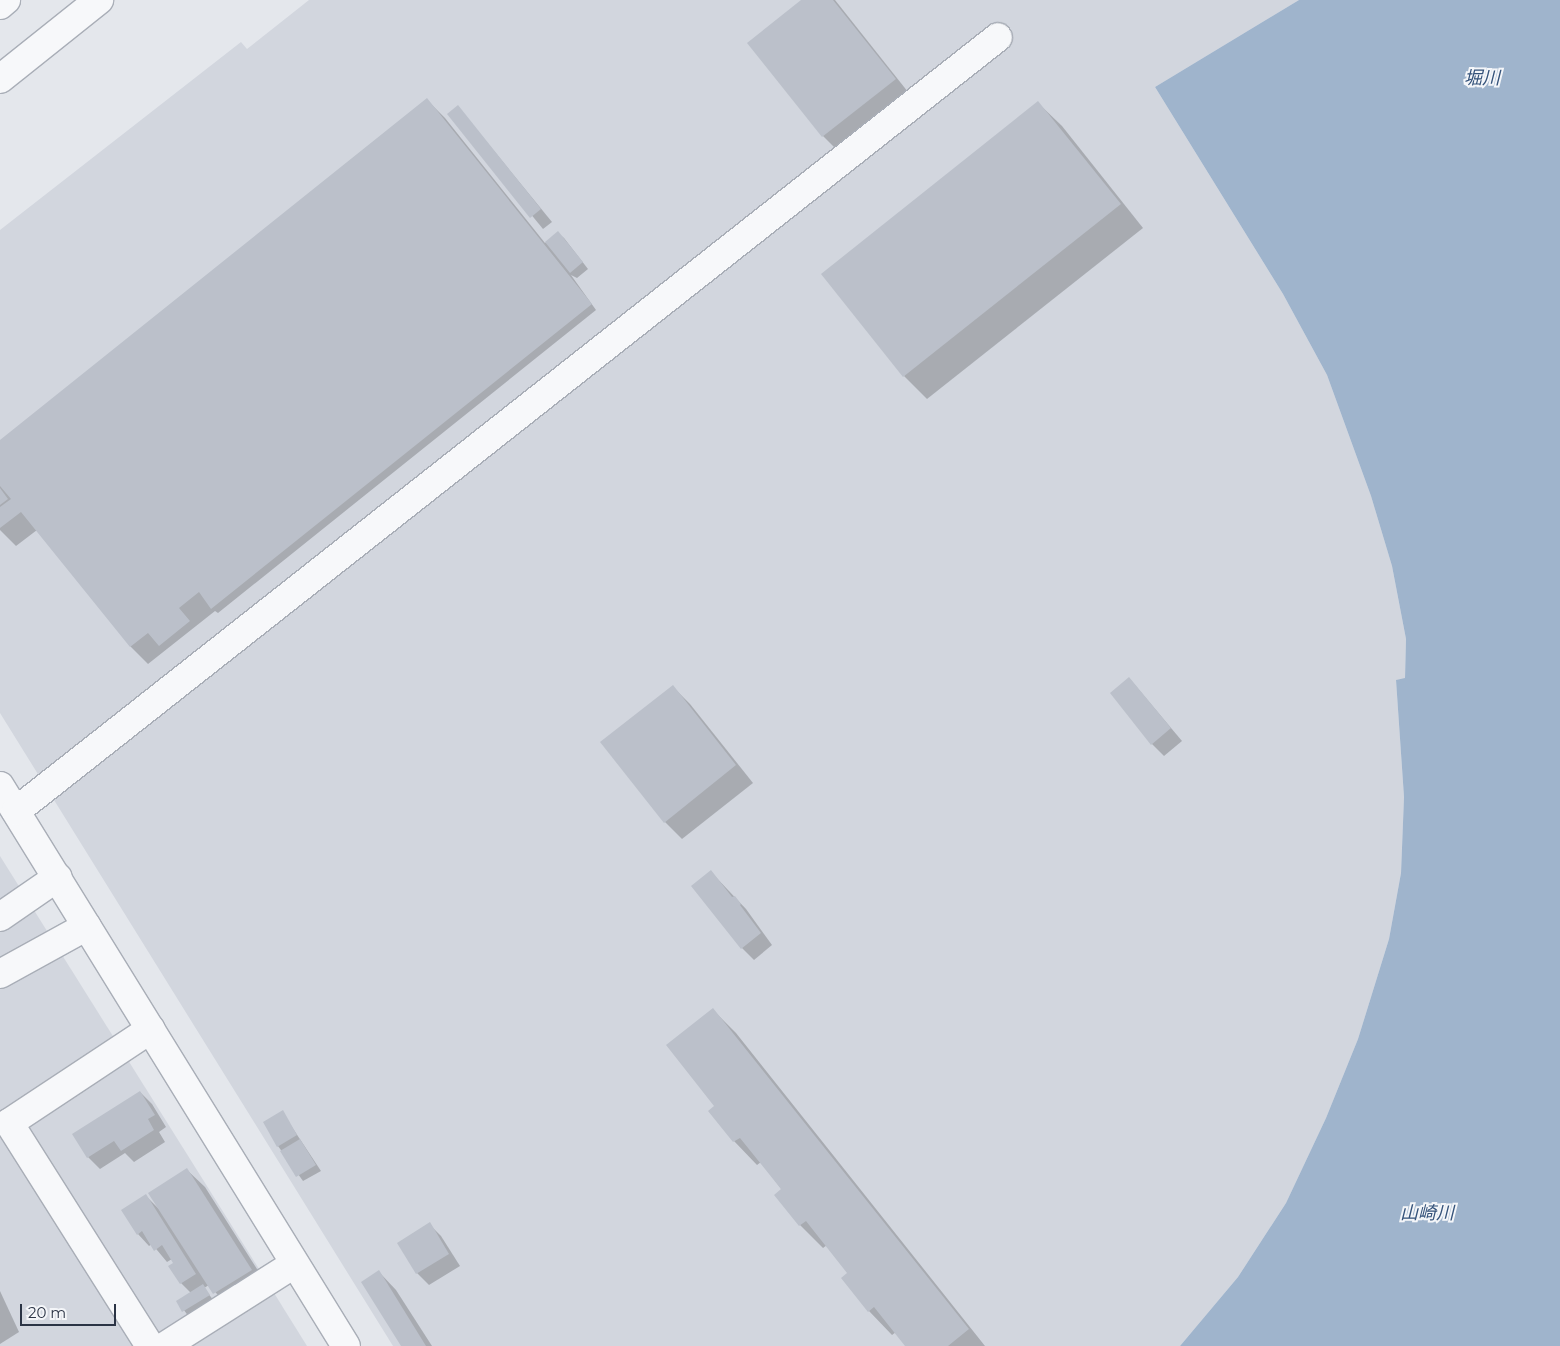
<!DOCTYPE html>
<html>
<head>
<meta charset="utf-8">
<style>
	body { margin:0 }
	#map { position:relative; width:1560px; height:1346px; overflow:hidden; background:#e4e7ec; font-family:Montserrat,"Noto Sans JP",sans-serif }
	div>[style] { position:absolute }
	.built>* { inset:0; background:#d2d6de }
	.water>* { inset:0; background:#9fb4cc }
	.shadow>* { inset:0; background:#0003 }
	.building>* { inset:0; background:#bbc0ca }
	.roads { filter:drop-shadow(1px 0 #a9aeb7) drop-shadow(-1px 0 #a9aeb7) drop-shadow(0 1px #a9aeb7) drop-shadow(0 -1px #a9aeb7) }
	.minor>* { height:28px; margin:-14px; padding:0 14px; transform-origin:14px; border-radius:14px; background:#f7f8fa }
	span { translate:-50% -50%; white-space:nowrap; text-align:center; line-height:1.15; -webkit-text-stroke:4px #f4f6f9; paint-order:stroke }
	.water-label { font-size:18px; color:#34527a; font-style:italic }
	.scale { position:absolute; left:20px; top:1304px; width:96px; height:22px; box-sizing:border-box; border:2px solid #2b3445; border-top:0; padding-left:6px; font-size:15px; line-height:18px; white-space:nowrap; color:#2b3445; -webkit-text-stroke:4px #f4f6f9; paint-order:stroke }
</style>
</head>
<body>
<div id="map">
	<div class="built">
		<div style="clip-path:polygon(309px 0,1299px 0,1155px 87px,1283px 294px,1327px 375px,1371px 496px,1392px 566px,1406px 639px,1405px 679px,1396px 680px,1404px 797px,1401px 873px,1389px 939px,1358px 1039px,1326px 1118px,1286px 1203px,1238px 1277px,1180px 1346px,393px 1346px,0 713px,0 230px,241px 42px,247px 49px)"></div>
		<div style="clip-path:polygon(0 856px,274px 1293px,307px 1346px,0 1346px)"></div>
	</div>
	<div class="water">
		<div style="clip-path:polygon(1299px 0,1560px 0,1560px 1346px,1180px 1346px,1238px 1277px,1286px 1203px,1326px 1118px,1358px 1039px,1389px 939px,1401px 873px,1404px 797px,1396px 680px,1405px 678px,1406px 639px,1392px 566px,1371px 496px,1327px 375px,1283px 294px,1155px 87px)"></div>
	</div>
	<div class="shadow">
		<div style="clip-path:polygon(803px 0,835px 0,912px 97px,841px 154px,823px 136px,749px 43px)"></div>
		<div style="clip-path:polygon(427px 100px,445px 118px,545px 243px,558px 233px,564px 238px,588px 269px,577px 278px,571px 275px,596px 310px,218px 613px,215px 611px,148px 664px,131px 647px,37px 530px,16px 546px,0 530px,0 442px)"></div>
		<div style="clip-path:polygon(1038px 103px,1062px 126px,1143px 228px,927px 399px,904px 376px)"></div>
		<div style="clip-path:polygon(458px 107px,552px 222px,543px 229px,449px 114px)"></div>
		<div style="clip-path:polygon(1129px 678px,1182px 741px,1164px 756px,1152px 744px)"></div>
		<div style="clip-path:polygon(673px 687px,690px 704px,753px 783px,682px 839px,665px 822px)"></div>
		<div style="clip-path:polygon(711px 872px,746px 909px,772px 945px,754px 960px,742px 948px)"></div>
		<div style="clip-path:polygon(712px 1009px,736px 1033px,985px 1346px,907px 1346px,896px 1332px,892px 1335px,869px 1311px,843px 1278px,849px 1273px,827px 1245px,823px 1248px,800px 1225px,782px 1190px,761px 1162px,757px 1165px,734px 1141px,710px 1111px,716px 1106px)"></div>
		<div style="clip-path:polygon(140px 1092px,152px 1104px,166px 1127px,159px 1132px,165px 1142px,134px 1162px,125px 1153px,100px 1169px,88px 1157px)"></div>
		<div style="clip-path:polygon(282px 1112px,321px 1171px,303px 1181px,278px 1146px)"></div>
		<div style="clip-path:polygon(187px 1170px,205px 1187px,269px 1288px,232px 1311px,209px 1285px,204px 1288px,214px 1301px,189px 1317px,178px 1302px,191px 1293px,181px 1283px,172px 1259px,167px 1262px,152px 1244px,149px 1246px,138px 1234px,146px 1196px,159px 1209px)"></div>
		<div style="clip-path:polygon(429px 1224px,441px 1236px,460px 1266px,429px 1285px,417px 1273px)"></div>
		<div style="clip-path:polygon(379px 1272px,396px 1290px,432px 1346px,402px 1346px)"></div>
		<div style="clip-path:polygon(0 1291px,19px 1332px,0 1344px)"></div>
	</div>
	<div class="building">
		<div style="clip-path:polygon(801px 0,833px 0,896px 79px,822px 137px,747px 43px)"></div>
		<div style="clip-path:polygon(427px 98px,592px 304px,211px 609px,199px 592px,179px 608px,190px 621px,159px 646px,148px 633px,130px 647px,21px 512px,0 528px,0 507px,11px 499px,0 486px,0 440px)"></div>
		<div style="clip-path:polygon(1038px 101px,1121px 204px,903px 377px,821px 274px)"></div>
		<div style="clip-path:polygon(458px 105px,541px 209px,530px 218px,447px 114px)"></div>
		<div style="clip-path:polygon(558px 231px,583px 262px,570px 273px,545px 242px)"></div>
		<div style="clip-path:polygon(0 488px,8px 499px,0 505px)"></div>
		<div style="clip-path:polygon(1129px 677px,1171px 728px,1151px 745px,1110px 693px)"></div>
		<div style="clip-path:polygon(673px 685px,736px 765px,664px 823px,600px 742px)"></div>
		<div style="clip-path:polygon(711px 870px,732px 897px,735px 896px,741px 904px,740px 905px,761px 933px,741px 949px,691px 886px)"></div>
		<div style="clip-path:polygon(713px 1008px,969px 1329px,948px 1346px,905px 1346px,874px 1307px,868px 1312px,841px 1278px,847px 1273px,806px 1221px,799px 1226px,774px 1195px,781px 1189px,740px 1138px,733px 1142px,708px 1111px,714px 1106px,666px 1045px)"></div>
		<div style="clip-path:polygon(140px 1091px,155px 1115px,148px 1119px,154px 1130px,121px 1151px,114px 1141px,87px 1158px,72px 1134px)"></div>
		<div style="clip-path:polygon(283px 1110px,297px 1135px,277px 1147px,263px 1122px)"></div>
		<div style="clip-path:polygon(300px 1139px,316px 1165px,296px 1177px,280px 1151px)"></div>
		<div style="clip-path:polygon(187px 1168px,252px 1270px,213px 1294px,148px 1193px)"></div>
		<div style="clip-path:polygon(146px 1194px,196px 1274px,180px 1284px,168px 1266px,173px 1263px,162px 1245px,154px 1251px,142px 1231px,137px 1235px,121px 1210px)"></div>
		<div style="clip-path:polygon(430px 1222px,449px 1254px,416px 1274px,397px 1243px)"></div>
		<div style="clip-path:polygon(379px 1270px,426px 1346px,401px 1346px,361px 1282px)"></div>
		<div style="clip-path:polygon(203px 1284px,210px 1295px,182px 1312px,176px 1301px)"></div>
	</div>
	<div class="roads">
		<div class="minor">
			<div style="left:0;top:5px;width:8px;rotate:-40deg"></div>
			<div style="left:0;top:79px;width:127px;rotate:-38.6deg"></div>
			<div style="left:0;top:786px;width:658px;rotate:58.29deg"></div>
			<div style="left:16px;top:811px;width:1250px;rotate:-38.24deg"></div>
			<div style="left:0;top:917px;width:70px;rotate:-34.6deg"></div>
			<div style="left:0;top:974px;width:99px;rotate:-28.9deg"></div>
			<div style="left:150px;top:1346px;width:264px;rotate:-122.3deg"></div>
			<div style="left:9px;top:1123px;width:170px;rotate:-33.5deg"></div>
			<div style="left:165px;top:1346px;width:153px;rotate:-32.4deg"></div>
		</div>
	</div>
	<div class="water-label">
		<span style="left:1482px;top:78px">堀川</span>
		<span style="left:1427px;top:1213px">山崎川</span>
	</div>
	<div class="scale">20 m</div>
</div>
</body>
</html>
